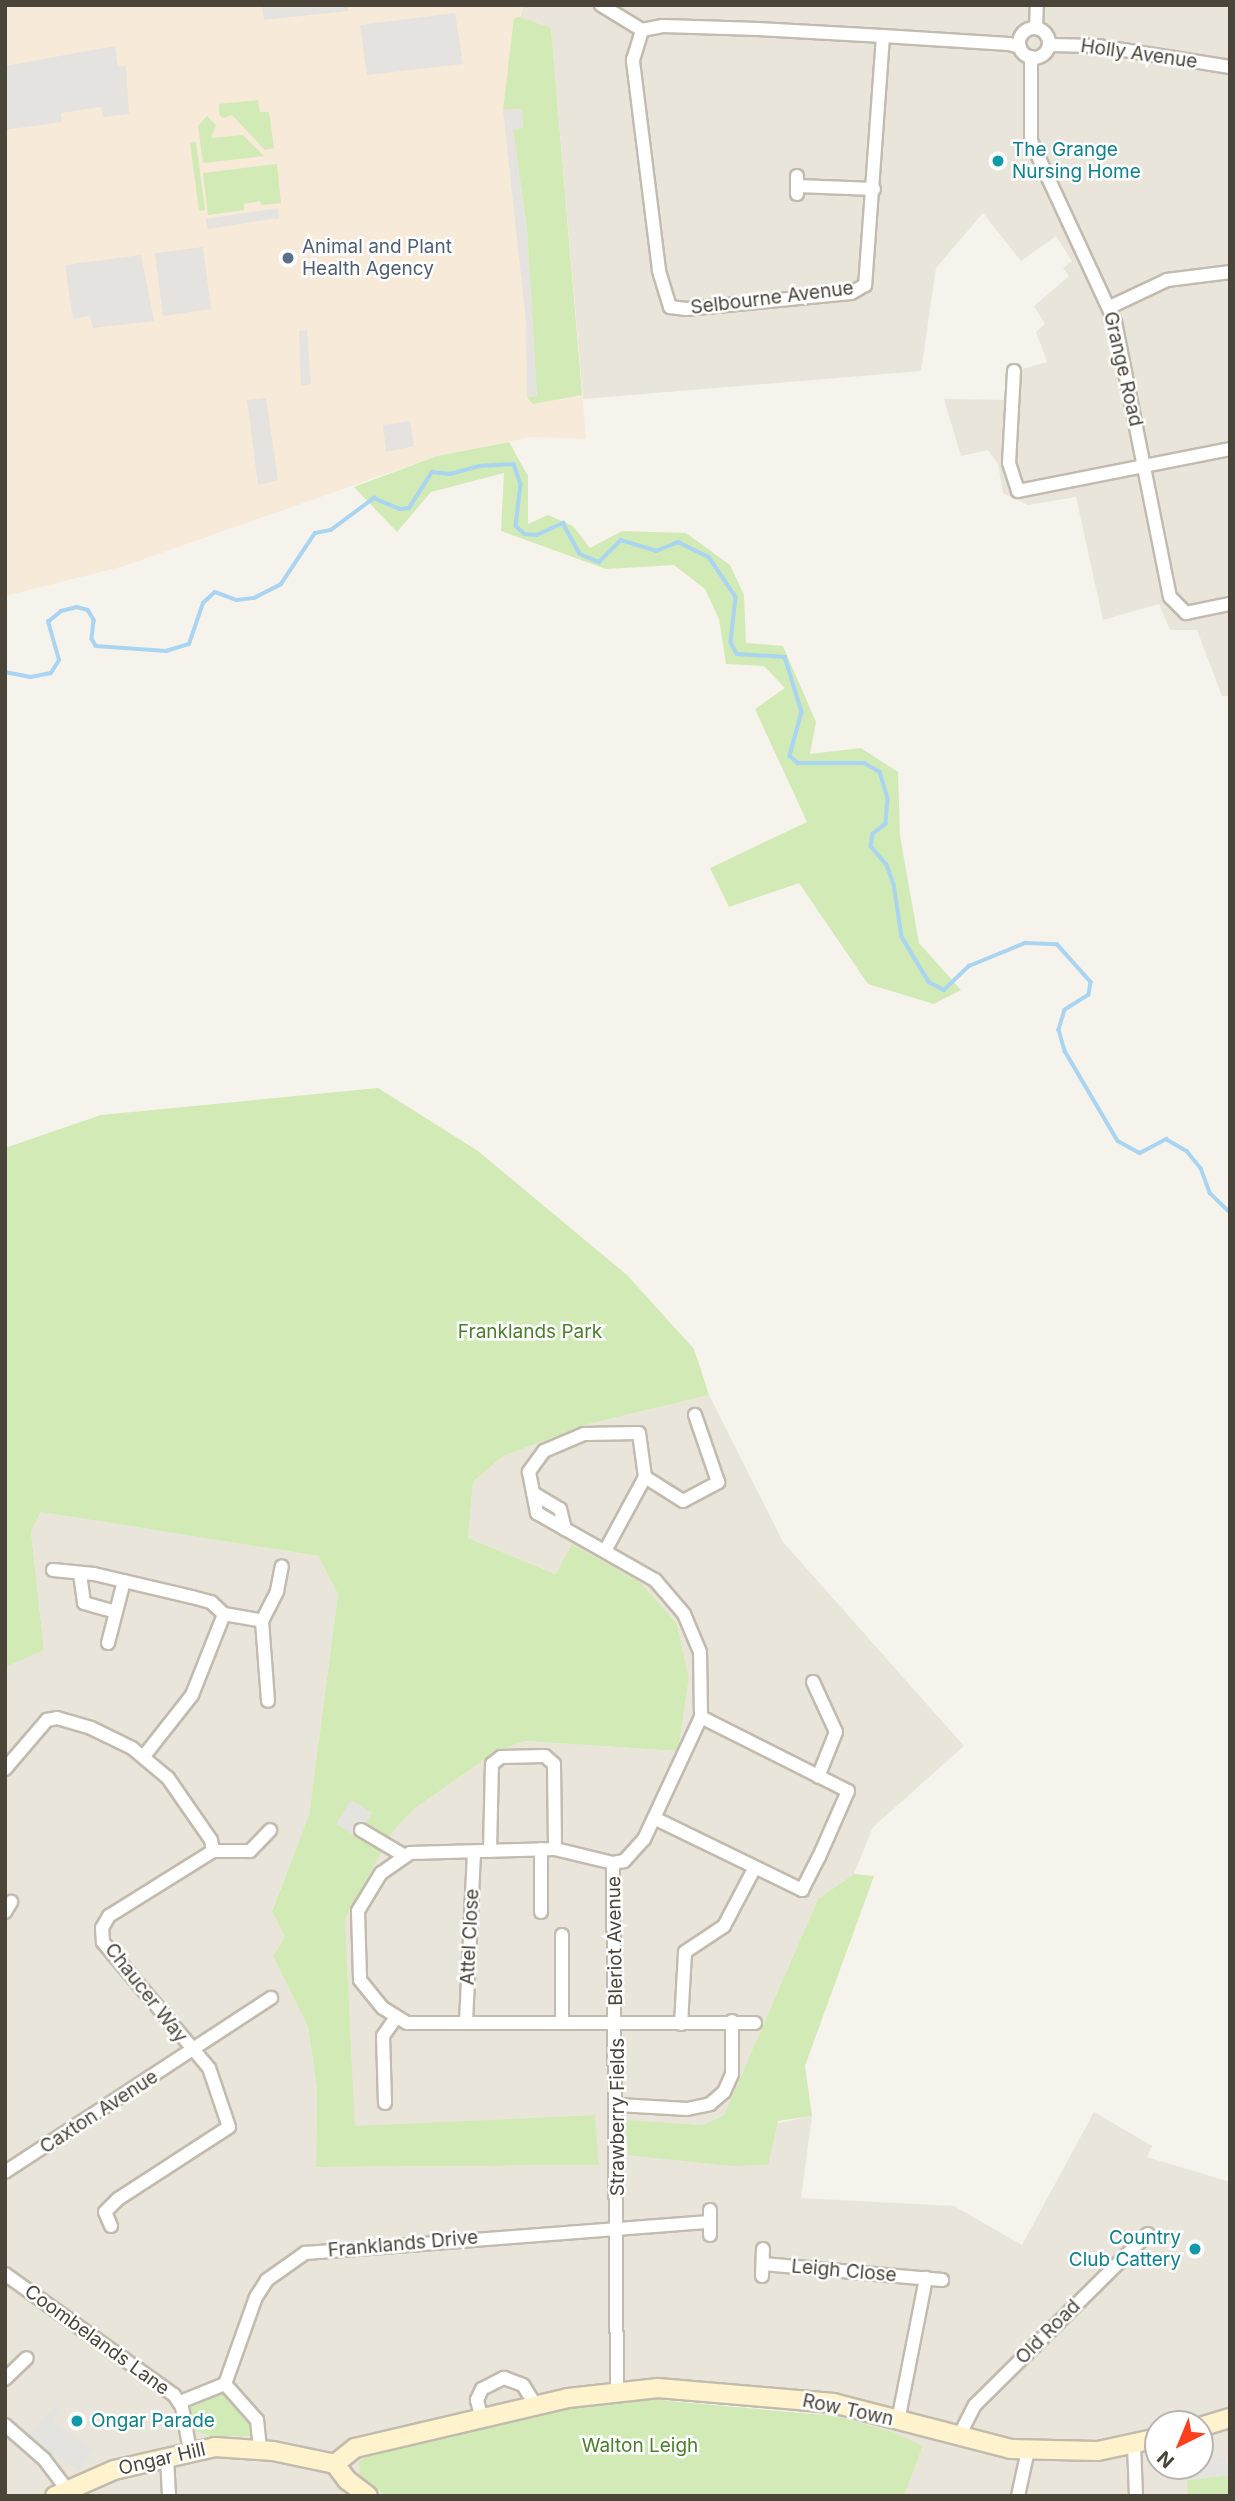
<!DOCTYPE html>
<html>
<head>
<meta charset="utf-8">
<style>
	body { margin:0 }
	#map { position:relative; width:1235px; height:2501px; overflow:hidden; background:#f6f3ec; font-family:Inter,sans-serif }
	div>[style] { position:absolute }
	.residential>* { inset:0; background:#eae5da }
	.commercial>* { inset:0; background:#f7ead8 }
	.green>* { inset:0; background:#d2eab5 }
	.parking>* { inset:0; background:#e5e3e0 }
	.stream>* { height:3.5px; margin:-1.75px; padding:0 1.75px; transform-origin:1.75px; border-radius:1.75px; background:#a9d4f2 }
	.roads { filter:drop-shadow(2px 0 #c2bbae) drop-shadow(-2px 0 #c2bbae) drop-shadow(0 2px #c2bbae) drop-shadow(0 -2px #c2bbae) }
	.street>* { height:12px; margin:-6px; padding:0 6px; transform-origin:6px; border-radius:6px; background:#fff }
	.street>.ring { margin:-6px; padding:0; box-sizing:content-box; background:none; border:12px solid #fff; border-radius:50% }
	.secondary>* { height:18px; margin:-9px; padding:0 9px; transform-origin:9px; border-radius:9px; background:#fff3cd }
	.dots>* { width:19px; height:19px; translate:-50% -50%; box-sizing:border-box; border:4px solid #fff; border-radius:50% }
	span { translate:-50% -50%; white-space:nowrap; text-align:center; line-height:1.15; -webkit-text-stroke:5px #fff; paint-order:stroke }
	.street-label { font-size:19px; color:#4b4439 }
	.culture-label { font-size:19px; color:#0d838f }
	.left { translate:0 -50%; text-align:left }
	.right { translate:-100% -50%; text-align:right }
	.service-label { font-size:19px; color:#4e5e75 }
	.park-label { font-size:19px; color:#4a7f2a }
	.frame { position:absolute; inset:0; border:7px solid #4b4439; pointer-events:none }
	.north { position:absolute; left:1144px; top:2410px; width:70px; height:70px; box-sizing:border-box; background:#fff; border:2px solid #b7b4b0; border-radius:50%; rotate:223deg; font-size:19px; font-weight:700; line-height:28px; text-align:center; color:#4b4439 }
	.north::after { content:''; display:block; margin:auto; width:24px; height:32px; background:#fc3f1d; clip-path:polygon(50% 0,100% 100%,50% 72%,0 100%) }
</style>
</head>
<body>
<div id="map">
	<div class="residential">
		<div style="clip-path:polygon(524px 5px,1230px 5px,1230px 696px,1222px 696px,1197px 630px,1170px 630px,1159px 604px,1103px 620px,1076px 497px,1028px 505px,1003px 493px,998px 464px,988px 450px,961px 456px,944px 399px,1009px 400px,1019px 370px,1047px 362px,1036px 332px,1045px 324px,1034px 306px,1069px 276px,1063px 268px,1072px 261px,1056px 236px,1021px 261px,983px 213px,936px 268px,921px 371px,583px 399px,551px 28px,520px 17px)"></div>
		<div style="clip-path:polygon(evenodd,709px 1395px,783px 1542px,964px 1746px,873px 1827px,854px 1874px,818px 1899px,724px 2115px,703px 2125px,626px 2121px,628px 2155px,812px 2116px,801px 2198px,954px 2206px,1022px 2245px,1094px 2112px,1152px 2146px,1147px 2157px,1230px 2182px,1230px 2496px,904px 2496px,923px 2446px,835px 2416px,682px 2400px,548px 2409px,370px 2454px,370px 2486px,386px 2496px,5px 2496px,5px 1667px,44px 1649px,31px 1531px,41px 1512px,318px 1556px,338px 1594px,309px 1817px,272px 1910px,285px 1937px,273px 1956px,308px 2027px,317px 2089px,316px 2167px,599px 2165px,594px 2115px,355px 2127px,345px 1919px,392px 1831px,414px 1809px,495px 1752px,524px 1741px,678px 1751px,689px 1678px,677px 1624px,641px 1583px,573px 1545px,557px 1574px,468px 1538px,473px 1482px,503px 1456px,589px 1424px,709px 1395px,1158px 2424px,1200px 2424px,1200px 2466px,1158px 2466px,1158px 2424px)"></div>
	</div>
	<div class="commercial">
		<div style="clip-path:polygon(5px 5px,524px 5px,520px 17px,551px 28px,586px 439px,531px 437px,437px 456px,124px 566px,5px 596px)"></div>
	</div>
	<div class="green">
		<div style="clip-path:polygon(520px 17px,551px 28px,582px 395px,533px 404px,527px 397px,537px 396px,527px 230px,513px 129px,523px 128px,521px 109px,503px 110px,514px 18px)"></div>
		<div style="clip-path:polygon(258px 100px,260px 112px,269px 112px,274px 148px,265px 150px,232px 115px,223px 118px,219px 114px,219px 104px)"></div>
		<div style="clip-path:polygon(207px 116px,216px 125px,211px 138px,243px 135px,264px 156px,203px 163px,198px 126px)"></div>
		<div style="clip-path:polygon(196px 142px,205px 210px,199px 211px,190px 143px)"></div>
		<div style="clip-path:polygon(277px 164px,281px 203px,261px 205px,260px 201px,244px 204px,244px 210px,208px 215px,203px 173px)"></div>
		<div style="clip-path:polygon(509px 442px,528px 476px,528px 524px,548px 515px,573px 526px,590px 548px,622px 531px,686px 533px,730px 565px,744px 595px,746px 643px,783px 646px,816px 722px,810px 754px,861px 748px,898px 772px,900px 836px,919px 943px,961px 990px,934px 1004px,868px 984px,799px 883px,729px 907px,710px 868px,807px 822px,755px 709px,785px 688px,764px 666px,726px 664px,719px 619px,705px 589px,674px 565px,606px 569px,501px 531px,504px 473px,431px 492px,397px 532px,354px 487px,437px 456px)"></div>
		<div style="clip-path:polygon(378px 1088px,478px 1151px,627px 1275px,694px 1349px,709px 1395px,589px 1424px,503px 1456px,473px 1482px,468px 1538px,556px 1574px,572px 1544px,641px 1583px,677px 1624px,689px 1678px,678px 1751px,525px 1741px,495px 1752px,414px 1809px,393px 1831px,345px 1919px,355px 2126px,595px 2115px,599px 2165px,316px 2167px,317px 2089px,308px 2027px,273px 1956px,285px 1937px,272px 1911px,309px 1816px,338px 1594px,318px 1556px,41px 1512px,31px 1531px,44px 1650px,5px 1667px,5px 1148px,101px 1115px)"></div>
		<div style="clip-path:polygon(854px 1874px,874px 1876px,805px 2066px,812px 2116px,778px 2121px,768px 2165px,731px 2166px,628px 2155px,625px 2120px,703px 2125px,724px 2115px,818px 1899px)"></div>
		<div style="clip-path:polygon(221px 2390px,249px 2420px,253px 2436px,210px 2436px,192px 2430px,189px 2405px)"></div>
		<div style="clip-path:polygon(625px 2397px,835px 2416px,893px 2432px,923px 2446px,904px 2496px,386px 2496px,360px 2477px,359px 2462px,370px 2454px,548px 2409px)"></div>
		<div style="clip-path:polygon(1230px 2475px,1230px 2496px,1188px 2496px,1187px 2480px)"></div>
	</div>
	<div class="parking">
		<div style="clip-path:polygon(262px 5px,348px 5px,348px 11px,264px 20px)"></div>
		<div style="clip-path:polygon(455px 13px,463px 64px,367px 75px,360px 25px)"></div>
		<div style="clip-path:polygon(115px 46px,118px 67px,126px 66px,129px 114px,103px 117px,101px 107px,61px 113px,62px 122px,5px 130px,5px 66px)"></div>
		<div style="clip-path:polygon(522px 109px,523px 128px,513px 130px,527px 230px,537px 396px,527px 397px,526px 322px,503px 110px)"></div>
		<div style="clip-path:polygon(278px 208px,279px 218px,207px 229px,206px 219px)"></div>
		<div style="clip-path:polygon(203px 247px,211px 309px,163px 316px,155px 253px)"></div>
		<div style="clip-path:polygon(141px 255px,154px 321px,93px 328px,90px 316px,73px 319px,65px 265px)"></div>
		<div style="clip-path:polygon(307px 330px,311px 384px,301px 386px,299px 331px)"></div>
		<div style="clip-path:polygon(266px 398px,278px 480px,258px 485px,247px 400px)"></div>
		<div style="clip-path:polygon(410px 421px,414px 446px,386px 452px,383px 425px)"></div>
		<div style="clip-path:polygon(351px 1800px,372px 1813px,357px 1837px,336px 1824px)"></div>
		<div style="clip-path:polygon(56px 2406px,61px 2410px,52px 2421px,93px 2449px,79px 2470px,25px 2438px)"></div>
		<div style="clip-path:polygon(1226px 2457px,1230px 2475px,1187px 2480px,1183px 2466px,1213px 2465px,1213px 2460px)"></div>
	</div>
	<div class="stream">
		<div style="left:5px;top:672px;width:26px;rotate:11deg"></div>
		<div style="left:31px;top:677px;width:20px;rotate:-11deg"></div>
		<div style="left:51px;top:673px;width:15px;rotate:-58deg"></div>
		<div style="left:59px;top:660px;width:40px;rotate:-106deg"></div>
		<div style="left:48px;top:622px;width:17px;rotate:-40deg"></div>
		<div style="left:61px;top:611px;width:16px;rotate:-14deg"></div>
		<div style="left:77px;top:607px;width:11px;rotate:15deg"></div>
		<div style="left:88px;top:610px;width:12px;rotate:59deg"></div>
		<div style="left:94px;top:620px;width:19px;rotate:96deg"></div>
		<div style="left:92px;top:639px;width:8px;rotate:60deg"></div>
		<div style="left:96px;top:646px;width:70px;rotate:4.1deg"></div>
		<div style="left:166px;top:651px;width:24px;rotate:-17deg"></div>
		<div style="left:189px;top:644px;width:43px;rotate:-71.1deg"></div>
		<div style="left:203px;top:603px;width:16px;rotate:-43deg"></div>
		<div style="left:215px;top:592px;width:23px;rotate:20deg"></div>
		<div style="left:237px;top:600px;width:17px;rotate:-7deg"></div>
		<div style="left:254px;top:598px;width:30px;rotate:-27deg"></div>
		<div style="left:281px;top:584px;width:61px;rotate:-56.3deg"></div>
		<div style="left:315px;top:533px;width:16px;rotate:-11deg"></div>
		<div style="left:331px;top:530px;width:54px;rotate:-36.7deg"></div>
		<div style="left:374px;top:498px;width:28px;rotate:23deg"></div>
		<div style="left:400px;top:509px;width:9px;rotate:-6deg"></div>
		<div style="left:409px;top:508px;width:43px;rotate:-57.4deg"></div>
		<div style="left:432px;top:472px;width:18px;rotate:6deg"></div>
		<div style="left:450px;top:474px;width:30px;rotate:-15deg"></div>
		<div style="left:479px;top:466px;width:35px;rotate:-3deg"></div>
		<div style="left:514px;top:464px;width:21px;rotate:71deg"></div>
		<div style="left:521px;top:484px;width:42px;rotate:96.8deg"></div>
		<div style="left:516px;top:526px;width:12px;rotate:42deg"></div>
		<div style="left:525px;top:534px;width:12px;rotate:5deg"></div>
		<div style="left:537px;top:535px;width:29px;rotate:-25deg"></div>
		<div style="left:563px;top:523px;width:35px;rotate:61deg"></div>
		<div style="left:580px;top:554px;width:21px;rotate:23deg"></div>
		<div style="left:599px;top:562px;width:31px;rotate:-45deg"></div>
		<div style="left:621px;top:540px;width:37px;rotate:17deg"></div>
		<div style="left:656px;top:551px;width:24px;rotate:-22deg"></div>
		<div style="left:678px;top:542px;width:34px;rotate:26deg"></div>
		<div style="left:709px;top:557px;width:48px;rotate:56deg"></div>
		<div style="left:736px;top:597px;width:45px;rotate:96.3deg"></div>
		<div style="left:731px;top:642px;width:13px;rotate:63deg"></div>
		<div style="left:737px;top:654px;width:48px;rotate:3.6deg"></div>
		<div style="left:785px;top:657px;width:58px;rotate:72.8deg"></div>
		<div style="left:802px;top:712px;width:46px;rotate:105.3deg"></div>
		<div style="left:790px;top:756px;width:11px;rotate:41deg"></div>
		<div style="left:798px;top:763px;width:66px"></div>
		<div style="left:864px;top:763px;width:18px;rotate:29deg"></div>
		<div style="left:880px;top:772px;width:28px;rotate:73deg"></div>
		<div style="left:888px;top:799px;width:25px;rotate:95deg"></div>
		<div style="left:886px;top:824px;width:16px;rotate:142deg"></div>
		<div style="left:873px;top:834px;width:12px;rotate:99deg"></div>
		<div style="left:871px;top:846px;width:25px;rotate:50deg"></div>
		<div style="left:887px;top:865px;width:20px;rotate:70deg"></div>
		<div style="left:894px;top:884px;width:54px;rotate:81.4deg"></div>
		<div style="left:902px;top:937px;width:52px;rotate:59deg"></div>
		<div style="left:929px;top:982px;width:17px;rotate:28deg"></div>
		<div style="left:944px;top:990px;width:35px;rotate:-44deg"></div>
		<div style="left:969px;top:966px;width:61px;rotate:-22.3deg"></div>
		<div style="left:1025px;top:943px;width:32px;rotate:2deg"></div>
		<div style="left:1057px;top:944px;width:51px;rotate:48.2deg"></div>
		<div style="left:1091px;top:982px;width:13px;rotate:99deg"></div>
		<div style="left:1089px;top:995px;width:28px;rotate:148deg"></div>
		<div style="left:1065px;top:1010px;width:21px;rotate:107deg"></div>
		<div style="left:1059px;top:1030px;width:22px;rotate:74deg"></div>
		<div style="left:1065px;top:1051px;width:104px;rotate:59.5deg"></div>
		<div style="left:1118px;top:1141px;width:25px;rotate:29deg"></div>
		<div style="left:1140px;top:1153px;width:30px;rotate:-28deg"></div>
		<div style="left:1166px;top:1139px;width:24px;rotate:30deg"></div>
		<div style="left:1187px;top:1151px;width:22px;rotate:51deg"></div>
		<div style="left:1201px;top:1168px;width:27px;rotate:70deg"></div>
		<div style="left:1210px;top:1193px;width:28px;rotate:44deg"></div>
	</div>
	<div class="roads">
		<div class="street">
			<div style="left:601px;top:5px;width:48px;rotate:31.4deg"></div>
			<div style="left:1036px;top:28px;width:23px;rotate:-88deg"></div>
			<div class="ring" style="left:1019px;top:28px;width:18px;height:18px"></div>
			<div style="left:883px;top:36px;width:250px;rotate:94.1deg"></div>
			<div style="left:865px;top:285px;width:16px;rotate:150deg"></div>
			<div style="left:851px;top:293px;width:166px;rotate:174.5deg"></div>
			<div style="left:686px;top:309px;width:16px;rotate:-173deg"></div>
			<div style="left:670px;top:307px;width:39px;rotate:-107deg"></div>
			<div style="left:659px;top:270px;width:212px;rotate:-97.1deg"></div>
			<div style="left:633px;top:60px;width:31px;rotate:-73deg"></div>
			<div style="left:642px;top:30px;width:21px;rotate:-11deg"></div>
			<div style="left:663px;top:26px;width:95px;rotate:1.8deg"></div>
			<div style="left:758px;top:29px;width:125px;rotate:3.2deg"></div>
			<div style="left:883px;top:36px;width:126px;rotate:3.6deg"></div>
			<div style="left:1009px;top:44px;width:11px;rotate:15deg"></div>
			<div style="left:1049px;top:45px;width:50px;rotate:1.1deg"></div>
			<div style="left:1099px;top:46px;width:133px;rotate:9.1deg"></div>
			<div style="left:1031px;top:57px;width:84px;rotate:90deg"></div>
			<div style="left:1031px;top:141px;width:200px;rotate:65.1deg"></div>
			<div style="left:1115px;top:322px;width:280px;rotate:78.7deg"></div>
			<div style="left:1170px;top:597px;width:23px;rotate:45deg"></div>
			<div style="left:1186px;top:613px;width:45px;rotate:-11.6deg"></div>
			<div style="left:797px;top:176px;width:18px;rotate:90deg"></div>
			<div style="left:797px;top:186px;width:77px;rotate:2.2deg"></div>
			<div style="left:1110px;top:307px;width:63px;rotate:-25.3deg"></div>
			<div style="left:1167px;top:280px;width:64px;rotate:-7.2deg"></div>
			<div style="left:1014px;top:371px;width:92px;rotate:93.1deg"></div>
			<div style="left:1009px;top:463px;width:29px;rotate:72deg"></div>
			<div style="left:1018px;top:491px;width:216px;rotate:-11.2deg"></div>
			<div style="left:645px;top:1477px;width:45px;rotate:32.3deg"></div>
			<div style="left:683px;top:1501px;width:40px;rotate:-28deg"></div>
			<div style="left:718px;top:1482px;width:71px;rotate:-108.9deg"></div>
			<div style="left:533px;top:1493px;width:31px;rotate:31deg"></div>
			<div style="left:560px;top:1509px;width:21px;rotate:76deg"></div>
			<div style="left:605px;top:1551px;width:84px;rotate:-61.6deg"></div>
			<div style="left:645px;top:1477px;width:44px;rotate:-97.8deg"></div>
			<div style="left:639px;top:1433px;width:55px;rotate:179deg"></div>
			<div style="left:584px;top:1434px;width:43px;rotate:157deg"></div>
			<div style="left:544px;top:1451px;width:26px;rotate:126deg"></div>
			<div style="left:529px;top:1472px;width:42px;rotate:79deg"></div>
			<div style="left:537px;top:1513px;width:136px;rotate:29.6deg"></div>
			<div style="left:655px;top:1580px;width:45px;rotate:49.5deg"></div>
			<div style="left:684px;top:1614px;width:41px;rotate:67.2deg"></div>
			<div style="left:700px;top:1652px;width:65px;rotate:89.1deg"></div>
			<div style="left:701px;top:1717px;width:135px;rotate:115deg"></div>
			<div style="left:644px;top:1839px;width:30px;rotate:132deg"></div>
			<div style="left:624px;top:1861px;width:11px;rotate:170deg"></div>
			<div style="left:613px;top:1863px;width:60px;rotate:-166.4deg"></div>
			<div style="left:555px;top:1849px;width:145px;rotate:178.4deg"></div>
			<div style="left:410px;top:1853px;width:35px;rotate:145deg"></div>
			<div style="left:381px;top:1873px;width:44px;rotate:121.2deg"></div>
			<div style="left:358px;top:1911px;width:69px;rotate:88.3deg"></div>
			<div style="left:360px;top:1980px;width:36px;rotate:51deg"></div>
			<div style="left:383px;top:2008px;width:28px;rotate:32deg"></div>
			<div style="left:407px;top:2023px;width:348px"></div>
			<div style="left:53px;top:1570px;width:41px;rotate:5.6deg"></div>
			<div style="left:94px;top:1574px;width:101px;rotate:13.2deg"></div>
			<div style="left:192px;top:1597px;width:20px;rotate:15deg"></div>
			<div style="left:211px;top:1602px;width:18px;rotate:43deg"></div>
			<div style="left:224px;top:1614px;width:39px;rotate:10deg"></div>
			<div style="left:262px;top:1621px;width:80px;rotate:85.7deg"></div>
			<div style="left:80px;top:1574px;width:29px;rotate:82deg"></div>
			<div style="left:84px;top:1603px;width:33px;rotate:16deg"></div>
			<div style="left:262px;top:1621px;width:34px;rotate:-63deg"></div>
			<div style="left:277px;top:1591px;width:25px;rotate:-79deg"></div>
			<div style="left:108px;top:1643px;width:64px;rotate:-75.5deg"></div>
			<div style="left:813px;top:1682px;width:55px;rotate:65.3deg"></div>
			<div style="left:836px;top:1732px;width:48px;rotate:111.8deg"></div>
			<div style="left:144px;top:1756px;width:78px;rotate:-51.8deg"></div>
			<div style="left:192px;top:1695px;width:87px;rotate:-68.4deg"></div>
			<div style="left:5px;top:1769px;width:65px;rotate:-49.4deg"></div>
			<div style="left:47px;top:1720px;width:10px;rotate:-11deg"></div>
			<div style="left:57px;top:1718px;width:35px;rotate:16deg"></div>
			<div style="left:91px;top:1728px;width:46px;rotate:26deg"></div>
			<div style="left:132px;top:1748px;width:47px;rotate:39.8deg"></div>
			<div style="left:168px;top:1778px;width:75px;rotate:55.3deg"></div>
			<div style="left:211px;top:1840px;width:11px;rotate:80deg"></div>
			<div style="left:654px;top:1818px;width:165px;rotate:25.9deg"></div>
			<div style="left:802px;top:1890px;width:37px;rotate:-63deg"></div>
			<div style="left:819px;top:1857px;width:72px;rotate:-66.3deg"></div>
			<div style="left:848px;top:1791px;width:165px;rotate:-153.3deg"></div>
			<div style="left:361px;top:1830px;width:51px;rotate:30.6deg"></div>
			<div style="left:541px;top:1849px;width:63px;rotate:90deg"></div>
			<div style="left:490px;top:1851px;width:87px;rotate:-88.7deg"></div>
			<div style="left:492px;top:1764px;width:11px;rotate:-38deg"></div>
			<div style="left:501px;top:1757px;width:44px;rotate:-1.3deg"></div>
			<div style="left:545px;top:1756px;width:12px;rotate:42deg"></div>
			<div style="left:554px;top:1764px;width:85px;rotate:89.3deg"></div>
			<div style="left:613px;top:1863px;width:529px;rotate:89.57deg"></div>
			<div style="left:5px;top:1912px;width:12px;rotate:-59deg"></div>
			<div style="left:466px;top:2022px;width:169px;rotate:-87.3deg"></div>
			<div style="left:562px;top:2022px;width:87px;rotate:-90deg"></div>
			<div style="left:681px;top:2024px;width:72px;rotate:-86.8deg"></div>
			<div style="left:685px;top:1952px;width:47px;rotate:-33.7deg"></div>
			<div style="left:724px;top:1926px;width:64px;rotate:-62.2deg"></div>
			<div style="left:385px;top:2103px;width:67px;rotate:-91.7deg"></div>
			<div style="left:383px;top:2036px;width:21px;rotate:-55deg"></div>
			<div style="left:618px;top:2105px;width:69px;rotate:3.3deg"></div>
			<div style="left:687px;top:2109px;width:24px;rotate:-12deg"></div>
			<div style="left:710px;top:2104px;width:18px;rotate:-41deg"></div>
			<div style="left:724px;top:2092px;width:20px;rotate:-66deg"></div>
			<div style="left:732px;top:2074px;width:53px;rotate:-90deg"></div>
			<div style="left:5px;top:2172px;width:318px;rotate:-33.2deg"></div>
			<div style="left:710px;top:2210px;width:25px;rotate:90deg"></div>
			<div style="left:111px;top:2226px;width:15px;rotate:-113deg"></div>
			<div style="left:105px;top:2212px;width:18px;rotate:-45deg"></div>
			<div style="left:118px;top:2199px;width:132px;rotate:-33deg"></div>
			<div style="left:229px;top:2127px;width:62px;rotate:-108.7deg"></div>
			<div style="left:209px;top:2068px;width:165px;rotate:-130.1deg"></div>
			<div style="left:103px;top:1942px;width:14px;rotate:-94deg"></div>
			<div style="left:102px;top:1928px;width:14px;rotate:-60deg"></div>
			<div style="left:109px;top:1916px;width:123px;rotate:-32deg"></div>
			<div style="left:213px;top:1851px;width:37px"></div>
			<div style="left:250px;top:1851px;width:29px;rotate:-46deg"></div>
			<div style="left:763px;top:2264px;width:180px;rotate:5.1deg"></div>
			<div style="left:5px;top:2274px;width:208px;rotate:35.6deg"></div>
			<div style="left:174px;top:2395px;width:14px;rotate:56deg"></div>
			<div style="left:182px;top:2407px;width:45px;rotate:79.7deg"></div>
			<div style="left:762px;top:2276px;width:27px;rotate:-88deg"></div>
			<div style="left:5px;top:2379px;width:30px;rotate:-44deg"></div>
			<div style="left:225px;top:2384px;width:92px;rotate:-70.4deg"></div>
			<div style="left:256px;top:2297px;width:20px;rotate:-57deg"></div>
			<div style="left:267px;top:2280px;width:47px;rotate:-35.4deg"></div>
			<div style="left:305px;top:2253px;width:406px;rotate:-4.4deg"></div>
			<div style="left:225px;top:2384px;width:48px;rotate:48.4deg"></div>
			<div style="left:257px;top:2420px;width:30px;rotate:84deg"></div>
			<div style="left:180px;top:2402px;width:48px;rotate:-21.8deg"></div>
			<div style="left:482px;top:2419px;width:20px;rotate:-105deg"></div>
			<div style="left:477px;top:2400px;width:12px;rotate:-66deg"></div>
			<div style="left:482px;top:2389px;width:25px;rotate:-27deg"></div>
			<div style="left:504px;top:2378px;width:20px;rotate:20deg"></div>
			<div style="left:523px;top:2385px;width:25px;rotate:58deg"></div>
			<div style="left:898px;top:2421px;width:146px;rotate:-78.9deg"></div>
			<div style="left:5px;top:2425px;width:52px;rotate:41.1deg"></div>
			<div style="left:44px;top:2459px;width:39px;rotate:53deg"></div>
			<div style="left:958px;top:2438px;width:37px;rotate:-63deg"></div>
			<div style="left:975px;top:2405px;width:243px;rotate:-44.7deg"></div>
			<div style="left:1134px;top:2444px;width:52px;rotate:87.8deg"></div>
			<div style="left:167px;top:2457px;width:39px;rotate:87deg"></div>
			<div style="left:1018px;top:2496px;width:47px;rotate:-77.7deg"></div>
		</div>
		<div class="secondary">
			<div style="left:1200px;top:2427px;width:31px;rotate:-17deg"></div>
			<div style="left:335px;top:2464px;width:26px;rotate:-39deg"></div>
			<div style="left:355px;top:2448px;width:219px;rotate:-13.2deg"></div>
			<div style="left:568px;top:2398px;width:91px;rotate:-6.3deg"></div>
			<div style="left:658px;top:2388px;width:176px;rotate:4.9deg"></div>
			<div style="left:833px;top:2403px;width:184px;rotate:14.5deg"></div>
			<div style="left:1011px;top:2449px;width:87px;rotate:1.3deg"></div>
			<div style="left:1098px;top:2451px;width:61px;rotate:-12.2deg"></div>
			<div style="left:55px;top:2496px;width:64px;rotate:-23.8deg"></div>
			<div style="left:114px;top:2470px;width:104px;rotate:-12.8deg"></div>
			<div style="left:215px;top:2447px;width:58px;rotate:3.9deg"></div>
			<div style="left:273px;top:2451px;width:63px;rotate:11.8deg"></div>
			<div style="left:335px;top:2464px;width:20px;rotate:53deg"></div>
			<div style="left:347px;top:2480px;width:26px;rotate:37deg"></div>
		</div>
	</div>
	<div class="dots">
		<div style="left:998px;top:161px;background:#0f9aa8"></div>
		<div style="left:288px;top:258px;background:#5c6f8a"></div>
		<div style="left:1195px;top:2249px;background:#0f9aa8"></div>
		<div style="left:77px;top:2421px;background:#0f9aa8"></div>
	</div>
	<div class="street-label">
		<span style="left:1139px;top:54px;rotate:8deg">Holly Avenue</span>
		<span style="left:772px;top:298px;rotate:-7deg">Selbourne Avenue</span>
		<span style="left:1123px;top:369px;rotate:77deg">Grange Road</span>
		<span style="left:470px;top:1937px;rotate:-87deg">Attel Close</span>
		<span style="left:615px;top:1941px;rotate:-91deg">Bleriot Avenue</span>
		<span style="left:146px;top:1993px;rotate:52deg">Chaucer Way</span>
		<span style="left:99px;top:2112px;rotate:-33deg">Caxton Avenue</span>
		<span style="left:618px;top:2117px;rotate:-90deg">Strawberry Fields</span>
		<span style="left:403px;top:2244px;rotate:-5deg">Franklands Drive</span>
		<span style="left:844px;top:2271px;rotate:5deg">Leigh Close</span>
		<span style="left:1048px;top:2332px;rotate:-45deg">Old Road</span>
		<span style="left:97px;top:2340px;rotate:36deg">Coombelands Lane</span>
		<span style="left:848px;top:2410px;rotate:12deg">Row Town</span>
		<span style="left:162px;top:2459px;rotate:-13deg">Ongar Hill</span>
	</div>
	<div class="culture-label">
		<span class="left" style="left:1012px;top:161px">The Grange<br>Nursing Home</span>
		<span class="right" style="left:1181px;top:2249px">Country<br>Club Cattery</span>
		<span class="left" style="left:91px;top:2421px">Ongar Parade</span>
	</div>
	<div class="service-label">
		<span class="left" style="left:302px;top:258px">Animal and Plant<br>Health Agency</span>
	</div>
	<div class="park-label">
		<span style="left:530px;top:1332px">Franklands Park</span>
		<span style="left:640px;top:2446px">Walton Leigh</span>
	</div>
	<div class="frame"></div>
	<div class="north">N</div>
</div>
</body>
</html>
